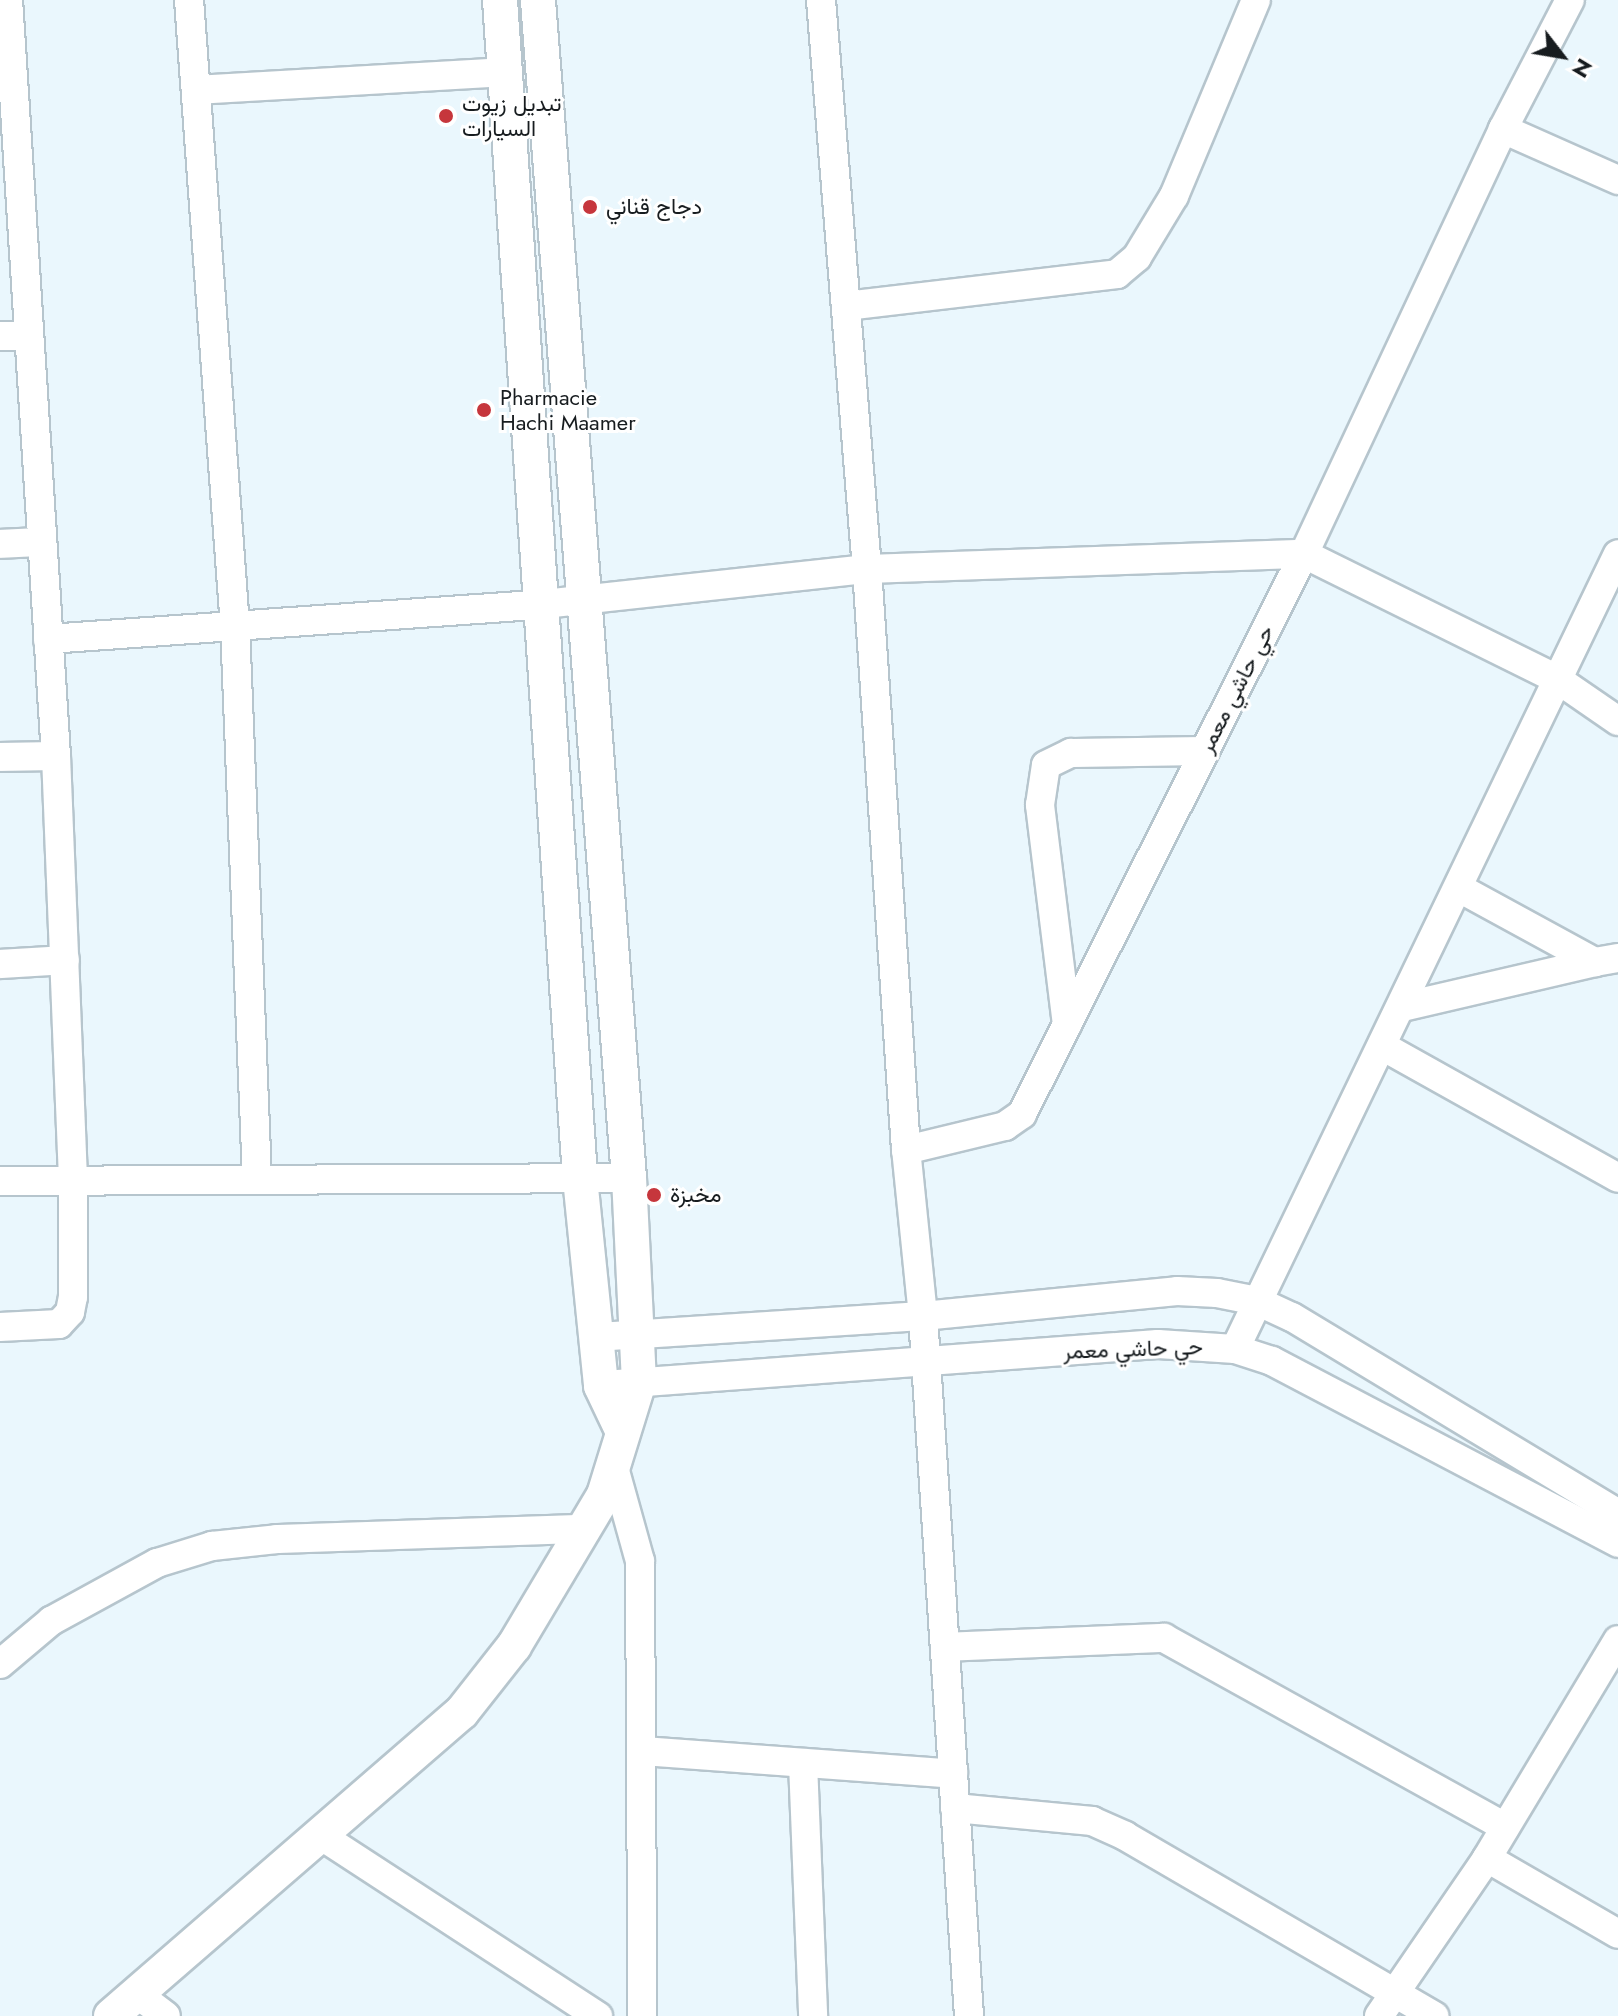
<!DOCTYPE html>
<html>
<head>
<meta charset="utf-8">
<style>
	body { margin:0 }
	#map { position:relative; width:1618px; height:2016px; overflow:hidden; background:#eaf7fd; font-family:Jost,Vazirmatn,sans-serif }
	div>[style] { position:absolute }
	.roads { filter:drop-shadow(2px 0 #b6c5cd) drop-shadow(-2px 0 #b6c5cd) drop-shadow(0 2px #b6c5cd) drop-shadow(0 -2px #b6c5cd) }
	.minor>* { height:28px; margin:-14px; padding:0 14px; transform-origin:14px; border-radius:14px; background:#fff }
	.tertiary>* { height:34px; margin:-17px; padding:0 17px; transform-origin:17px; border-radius:17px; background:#fff }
	.dots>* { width:22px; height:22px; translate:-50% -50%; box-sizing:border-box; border:4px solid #fff; border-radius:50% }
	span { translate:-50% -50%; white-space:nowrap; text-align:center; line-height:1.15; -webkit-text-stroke:6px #fff; paint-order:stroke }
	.poi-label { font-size:22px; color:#171c1f }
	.left { translate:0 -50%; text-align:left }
	.street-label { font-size:22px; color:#171c1f }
	.north { position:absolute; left:1522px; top:16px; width:80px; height:80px; -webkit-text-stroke:6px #fff; paint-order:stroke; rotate:121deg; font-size:22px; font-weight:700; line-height:32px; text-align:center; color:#171c1f }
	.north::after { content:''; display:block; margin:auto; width:28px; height:36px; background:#171c1f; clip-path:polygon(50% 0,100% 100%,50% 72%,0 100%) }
</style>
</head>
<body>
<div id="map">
	<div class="roads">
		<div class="minor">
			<div style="left:189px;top:0;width:628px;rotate:85.8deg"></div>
			<div style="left:235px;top:626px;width:553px;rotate:87.72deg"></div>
			<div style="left:821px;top:0;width:571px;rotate:85.38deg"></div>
			<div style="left:867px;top:569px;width:582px;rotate:86.16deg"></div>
			<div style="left:196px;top:90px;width:310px;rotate:-3.3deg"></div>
			<div style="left:1503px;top:129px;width:126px;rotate:23.9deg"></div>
			<div style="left:846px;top:306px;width:273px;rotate:-6.7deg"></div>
			<div style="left:1117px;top:274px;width:26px;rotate:-40deg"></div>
			<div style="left:1137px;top:257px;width:71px;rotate:-58.8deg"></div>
			<div style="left:1174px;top:196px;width:212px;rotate:-67.3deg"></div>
			<div style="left:0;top:336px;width:28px"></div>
			<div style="left:0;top:544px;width:40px;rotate:-2.9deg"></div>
			<div style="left:48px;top:639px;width:497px;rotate:-4deg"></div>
			<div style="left:544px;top:604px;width:325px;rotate:-6.2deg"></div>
			<div style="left:867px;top:569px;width:437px;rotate:-2deg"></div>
			<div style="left:1304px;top:554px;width:282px;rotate:26.3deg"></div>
			<div style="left:1557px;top:679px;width:74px;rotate:34.5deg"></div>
			<div style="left:0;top:757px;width:56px;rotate:-1deg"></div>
			<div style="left:1459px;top:888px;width:155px;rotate:28.6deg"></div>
			<div style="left:1595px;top:962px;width:23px;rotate:-10deg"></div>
			<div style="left:0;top:964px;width:65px;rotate:-3.5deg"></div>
			<div style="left:1402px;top:1007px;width:198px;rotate:-13.1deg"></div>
			<div style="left:1067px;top:1025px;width:222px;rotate:-97deg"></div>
			<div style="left:1040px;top:805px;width:40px;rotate:-81.5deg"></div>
			<div style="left:1046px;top:765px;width:28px;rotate:-26deg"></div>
			<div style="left:1071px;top:753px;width:134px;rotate:-0.9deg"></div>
			<div style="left:1384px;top:1047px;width:268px;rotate:29.2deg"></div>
			<div style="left:0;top:1181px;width:629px;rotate:-0.27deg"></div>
			<div style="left:0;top:1327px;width:59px;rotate:-2.9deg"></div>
			<div style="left:59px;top:1324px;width:16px;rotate:-47deg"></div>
			<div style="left:70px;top:1312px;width:15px;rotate:-79deg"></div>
			<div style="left:73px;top:1297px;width:118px;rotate:-90deg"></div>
			<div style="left:73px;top:1179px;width:423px;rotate:-92.3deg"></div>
			<div style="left:56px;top:756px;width:758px;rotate:-93.63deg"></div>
			<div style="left:597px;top:1337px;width:327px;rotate:-3.7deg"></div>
			<div style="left:923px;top:1316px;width:255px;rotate:-5.6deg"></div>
			<div style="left:1177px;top:1291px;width:40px;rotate:2.9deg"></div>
			<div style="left:1217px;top:1293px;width:41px;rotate:11.3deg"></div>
			<div style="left:1257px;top:1301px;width:38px;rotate:25deg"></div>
			<div style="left:1292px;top:1317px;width:381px;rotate:31.1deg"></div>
			<div style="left:1235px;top:1349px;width:882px;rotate:-64.28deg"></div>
			<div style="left:618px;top:1384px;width:541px;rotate:-4.24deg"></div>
			<div style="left:1158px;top:1344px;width:77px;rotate:3.7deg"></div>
			<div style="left:1235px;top:1349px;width:39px;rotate:18deg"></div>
			<div style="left:1272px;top:1361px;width:391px;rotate:27.7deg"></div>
			<div style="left:615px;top:1471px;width:93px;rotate:74.5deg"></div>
			<div style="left:640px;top:1561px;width:455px;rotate:89.7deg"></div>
			<div style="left:945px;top:1647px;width:219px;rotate:-2.4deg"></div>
			<div style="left:1164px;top:1638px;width:390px;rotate:29deg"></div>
			<div style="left:0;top:1664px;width:67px;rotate:-40.1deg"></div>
			<div style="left:51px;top:1621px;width:121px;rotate:-28.7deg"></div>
			<div style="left:157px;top:1563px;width:58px;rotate:-17.2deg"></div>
			<div style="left:212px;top:1546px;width:65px;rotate:-6.1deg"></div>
			<div style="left:277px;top:1539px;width:309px;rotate:-1.9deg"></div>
			<div style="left:643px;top:1751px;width:311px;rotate:4.2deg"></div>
			<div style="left:803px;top:1763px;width:253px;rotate:87.7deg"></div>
			<div style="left:955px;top:1808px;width:138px;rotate:5.4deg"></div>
			<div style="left:1092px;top:1821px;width:36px;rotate:24deg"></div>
			<div style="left:1125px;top:1836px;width:358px;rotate:30.2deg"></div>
			<div style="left:320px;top:1835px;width:332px;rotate:33.1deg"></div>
			<div style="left:1487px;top:1858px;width:151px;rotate:30.1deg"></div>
			<div style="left:137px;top:1994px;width:36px;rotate:37deg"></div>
			<div style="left:969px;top:2016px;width:702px;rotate:-93.76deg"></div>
			<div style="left:923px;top:1316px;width:167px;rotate:-95.8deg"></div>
			<div style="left:906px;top:1150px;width:102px;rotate:-13.6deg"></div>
			<div style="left:1005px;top:1126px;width:21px;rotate:-35deg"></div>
			<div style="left:1022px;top:1114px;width:627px;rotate:-63.27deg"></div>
			<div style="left:1304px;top:554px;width:469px;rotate:-64.9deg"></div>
			<div style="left:1503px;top:129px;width:145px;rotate:-62.6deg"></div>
			<div style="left:1379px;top:2016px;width:191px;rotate:-55.6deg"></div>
			<div style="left:1487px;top:1858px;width:254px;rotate:-59deg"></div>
		</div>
		<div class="tertiary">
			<div style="left:500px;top:0;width:1181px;rotate:86.11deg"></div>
			<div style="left:580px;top:1178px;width:209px;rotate:84.2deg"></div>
			<div style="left:601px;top:1386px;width:49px;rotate:64.5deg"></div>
			<div style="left:111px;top:2016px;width:464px;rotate:-40.9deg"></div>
			<div style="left:462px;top:1712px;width:84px;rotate:-51.8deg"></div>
			<div style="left:514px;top:1646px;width:176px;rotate:-59.2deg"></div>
			<div style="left:604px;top:1495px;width:118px;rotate:-72.8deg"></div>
			<div style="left:639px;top:1382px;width:204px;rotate:-92.8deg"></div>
			<div style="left:629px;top:1178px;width:1182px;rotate:-94.42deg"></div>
		</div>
	</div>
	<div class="dots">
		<div style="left:446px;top:116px;background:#c6363c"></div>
		<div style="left:590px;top:207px;background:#c6363c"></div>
		<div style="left:484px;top:410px;background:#c6363c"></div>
		<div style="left:654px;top:1195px;background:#c6363c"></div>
	</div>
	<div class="poi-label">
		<span class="left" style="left:462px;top:116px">تبديل زيوت<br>السيارات</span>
		<span class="left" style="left:606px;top:207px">دجاج قناني</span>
		<span class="left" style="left:500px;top:410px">Pharmacie<br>Hachi Maamer</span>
		<span class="left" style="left:670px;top:1195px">مخبزة</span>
	</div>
	<div class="street-label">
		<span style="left:1236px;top:689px;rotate:-63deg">حي حاشي معمر</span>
		<span style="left:1133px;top:1349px;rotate:-2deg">حي حاشي معمر</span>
	</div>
	<div class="north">N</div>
</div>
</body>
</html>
